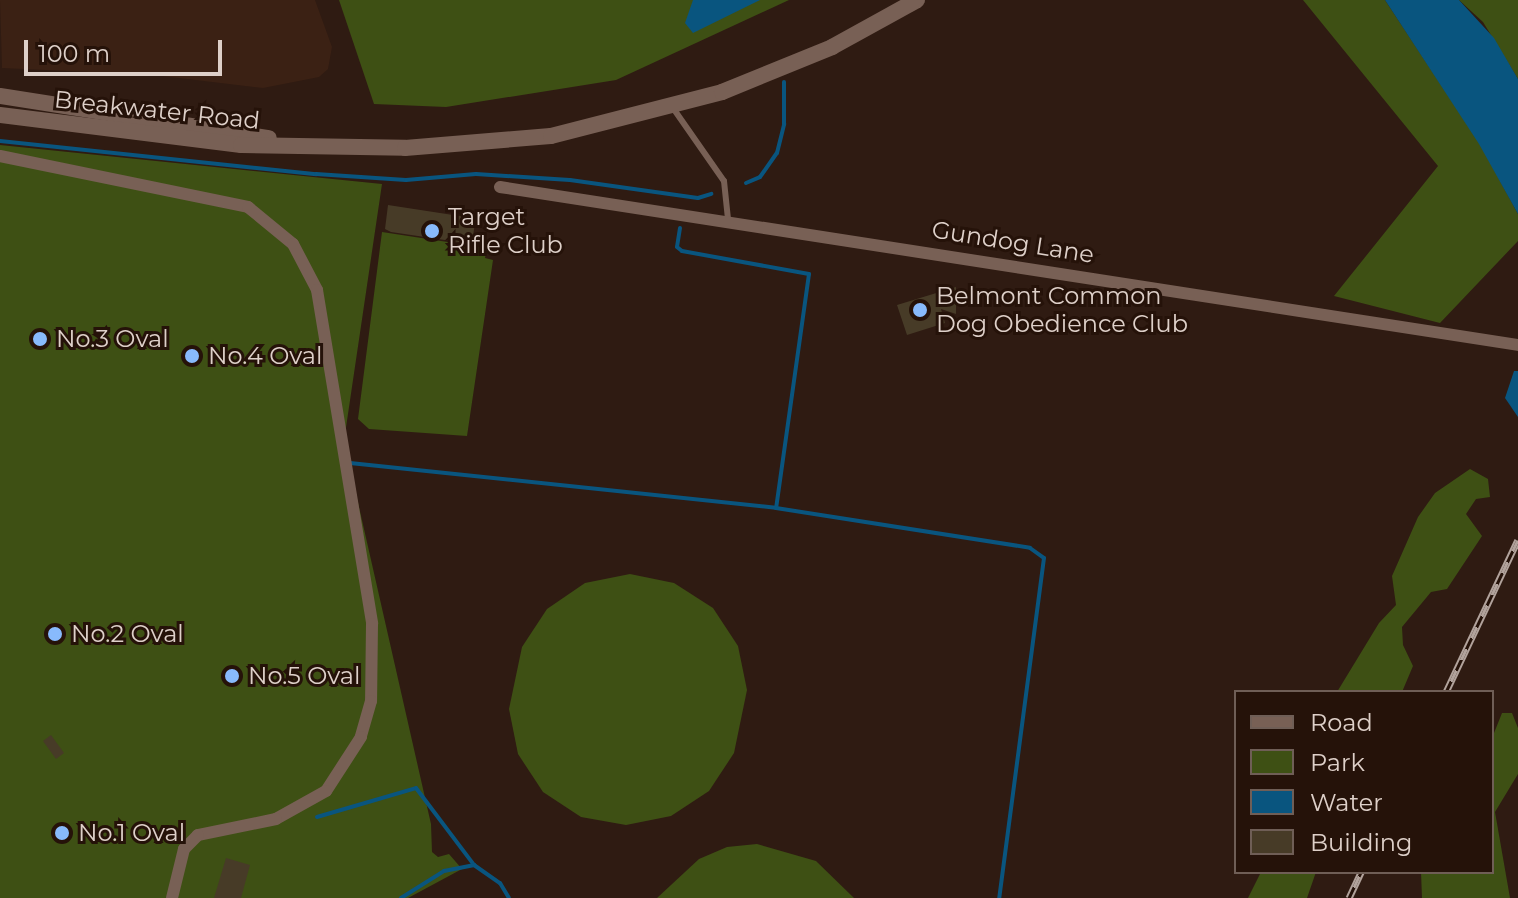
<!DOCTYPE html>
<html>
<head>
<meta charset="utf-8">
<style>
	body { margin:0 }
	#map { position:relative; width:1518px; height:898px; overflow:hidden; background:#2f1b12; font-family:Montserrat,sans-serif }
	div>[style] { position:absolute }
	.built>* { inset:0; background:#3b2114 }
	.green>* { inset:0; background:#3e5014 }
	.water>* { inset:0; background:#09557f }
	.stream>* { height:4px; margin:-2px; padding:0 2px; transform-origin:2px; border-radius:2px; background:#09557f }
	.building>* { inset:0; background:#473b27 }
	.lane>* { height:6px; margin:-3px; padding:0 3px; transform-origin:3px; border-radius:3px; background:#786055 }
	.street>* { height:12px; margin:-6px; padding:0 6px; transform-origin:6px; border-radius:6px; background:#786055 }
	.secondary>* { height:16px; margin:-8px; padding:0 8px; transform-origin:8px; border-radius:8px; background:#786055 }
	.rail>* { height:7px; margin-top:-3.5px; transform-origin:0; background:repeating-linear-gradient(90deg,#251209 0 12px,#b2a39c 0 24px); box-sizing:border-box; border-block:2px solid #b2a39c }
	.dots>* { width:22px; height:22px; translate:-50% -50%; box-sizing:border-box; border:4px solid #251209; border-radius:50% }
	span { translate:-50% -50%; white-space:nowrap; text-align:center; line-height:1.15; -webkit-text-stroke:6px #251209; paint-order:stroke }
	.street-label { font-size:24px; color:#ded0c9 }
	.poi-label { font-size:24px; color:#ded0c9 }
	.left { translate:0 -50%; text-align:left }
	.legend { position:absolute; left:1234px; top:690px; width:260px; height:184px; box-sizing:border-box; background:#251209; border:2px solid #6f5e56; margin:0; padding:10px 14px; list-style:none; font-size:24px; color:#ded0c9 }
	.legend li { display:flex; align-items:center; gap:16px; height:40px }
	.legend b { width:40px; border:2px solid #6f5e56 }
	.scale { position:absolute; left:24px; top:40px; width:198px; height:36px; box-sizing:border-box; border:4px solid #ded0c9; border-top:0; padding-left:10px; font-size:24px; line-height:28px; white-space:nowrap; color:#ded0c9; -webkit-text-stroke:6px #251209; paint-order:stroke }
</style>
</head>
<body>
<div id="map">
	<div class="built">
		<div style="clip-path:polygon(0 0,315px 0,332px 47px,328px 69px,319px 77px,263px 88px,154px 75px,2px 68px)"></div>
	</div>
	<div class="green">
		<div style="clip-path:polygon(339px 0,789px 0,616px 80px,446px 107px,374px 104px)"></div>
		<div style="clip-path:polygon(1303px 0,1385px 0,1480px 144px,1518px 214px,1518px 241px,1440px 323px,1334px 296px,1438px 166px)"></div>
		<div style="clip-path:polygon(1459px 0,1518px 0,1518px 79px,1483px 22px)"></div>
		<div style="clip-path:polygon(0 145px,382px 184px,344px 441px,431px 824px,432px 852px,438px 857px,449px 854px,462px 869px,408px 898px,0 898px)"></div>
		<div style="clip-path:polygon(382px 232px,487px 248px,485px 258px,493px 260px,467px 436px,369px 429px,358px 419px)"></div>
		<div style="clip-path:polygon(1470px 469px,1488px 479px,1490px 497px,1476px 499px,1466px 514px,1482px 536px,1447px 589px,1431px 592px,1402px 627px,1403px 645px,1413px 666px,1402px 692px,1337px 692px,1379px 623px,1396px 605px,1392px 576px,1418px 517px,1435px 493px)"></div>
		<div style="clip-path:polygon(630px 574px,674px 583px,713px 608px,738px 646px,747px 690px,734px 753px,709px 791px,671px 816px,626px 825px,581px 817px,543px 792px,518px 754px,509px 709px,522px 647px,547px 609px,585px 583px)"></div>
		<div style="clip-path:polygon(1502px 713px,1512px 713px,1518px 728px,1518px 774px,1495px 812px,1510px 898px,1422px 898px,1421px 872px,1492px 872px,1492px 738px)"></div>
		<div style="clip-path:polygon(757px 844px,816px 861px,854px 898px,657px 898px,699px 859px,727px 847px)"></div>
		<div style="clip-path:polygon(1261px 872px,1316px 872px,1307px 898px,1248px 898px)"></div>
	</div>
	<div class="water">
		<div style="clip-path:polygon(693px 0,760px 0,693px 33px,685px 23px)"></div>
		<div style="clip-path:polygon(1385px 0,1459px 0,1494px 38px,1518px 79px,1518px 214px,1479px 144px)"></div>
		<div style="clip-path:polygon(1514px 371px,1518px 371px,1518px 417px,1505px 398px)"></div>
	</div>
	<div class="stream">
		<div style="left:0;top:141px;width:318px;rotate:6deg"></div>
		<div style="left:316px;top:174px;width:90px;rotate:3.8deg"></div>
		<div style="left:406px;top:180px;width:70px;rotate:-4.9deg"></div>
		<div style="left:476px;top:174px;width:94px;rotate:3.7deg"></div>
		<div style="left:570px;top:180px;width:129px;rotate:8deg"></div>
		<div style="left:698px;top:198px;width:14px;rotate:-17deg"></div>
		<div style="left:746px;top:183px;width:15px;rotate:-23deg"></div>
		<div style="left:760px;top:177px;width:29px;rotate:-55deg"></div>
		<div style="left:777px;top:153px;width:30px;rotate:-76deg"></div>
		<div style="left:784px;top:124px;width:42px;rotate:-90deg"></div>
		<div style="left:680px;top:228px;width:19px;rotate:99deg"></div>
		<div style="left:677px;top:247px;width:6px;rotate:39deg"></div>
		<div style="left:682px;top:251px;width:129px;rotate:10.3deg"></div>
		<div style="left:809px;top:274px;width:236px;rotate:98deg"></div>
		<div style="left:776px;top:508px;width:257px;rotate:8.9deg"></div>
		<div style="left:1030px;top:548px;width:17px;rotate:36deg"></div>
		<div style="left:1044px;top:558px;width:343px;rotate:97.5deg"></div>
		<div style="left:350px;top:463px;width:428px;rotate:6deg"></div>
		<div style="left:317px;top:817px;width:103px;rotate:-16.3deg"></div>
		<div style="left:416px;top:788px;width:96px;rotate:53deg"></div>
		<div style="left:401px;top:898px;width:51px;rotate:-32.1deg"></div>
		<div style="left:444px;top:871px;width:31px;rotate:-11deg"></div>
		<div style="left:474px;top:865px;width:32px;rotate:35deg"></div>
		<div style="left:500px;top:883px;width:17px;rotate:59deg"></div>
	</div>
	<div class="building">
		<div style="clip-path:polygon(388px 205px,466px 217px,475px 222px,472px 244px,391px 232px,385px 229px)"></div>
		<div style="clip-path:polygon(956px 287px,956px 314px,941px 309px,945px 323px,907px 335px,897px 305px)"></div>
		<div style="clip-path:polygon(51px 735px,64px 753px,56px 759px,43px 741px)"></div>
		<div style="clip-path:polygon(226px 858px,250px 865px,241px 898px,214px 898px)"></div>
	</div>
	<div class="lane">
		<div style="left:673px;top:108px;width:89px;rotate:55.1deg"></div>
		<div style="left:724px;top:181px;width:39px;rotate:84deg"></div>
	</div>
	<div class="street">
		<div style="left:0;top:156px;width:253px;rotate:11.6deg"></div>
		<div style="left:248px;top:207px;width:58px;rotate:39.4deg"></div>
		<div style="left:293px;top:244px;width:52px;rotate:62.4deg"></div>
		<div style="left:317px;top:290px;width:338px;rotate:80.6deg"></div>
		<div style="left:372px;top:624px;width:77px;rotate:90.7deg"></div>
		<div style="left:371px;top:701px;width:37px;rotate:106deg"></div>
		<div style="left:361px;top:737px;width:64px;rotate:122.9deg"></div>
		<div style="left:326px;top:791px;width:57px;rotate:150.8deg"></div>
		<div style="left:276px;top:819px;width:80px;rotate:168.4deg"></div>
		<div style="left:198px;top:835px;width:20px;rotate:135deg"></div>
		<div style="left:184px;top:849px;width:50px;rotate:103.8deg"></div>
		<div style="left:500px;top:187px;width:1030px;rotate:8.82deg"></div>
	</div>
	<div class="secondary">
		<div style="left:0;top:96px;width:272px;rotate:8.9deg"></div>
		<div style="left:0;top:115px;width:243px;rotate:7.1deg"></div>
		<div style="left:241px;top:145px;width:164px;rotate:1deg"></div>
		<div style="left:405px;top:148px;width:146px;rotate:-4.7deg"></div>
		<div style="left:551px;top:136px;width:177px;rotate:-14.4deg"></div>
		<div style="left:722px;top:92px;width:119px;rotate:-22.2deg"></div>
		<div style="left:832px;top:47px;width:97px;rotate:-28.9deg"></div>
	</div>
	<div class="rail">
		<div style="left:1446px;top:692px;width:168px;rotate:-64.7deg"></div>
		<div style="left:1349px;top:898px;width:29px;rotate:-65deg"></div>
	</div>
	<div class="dots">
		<div style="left:432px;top:231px;background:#88bafc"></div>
		<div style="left:920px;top:310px;background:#88bafc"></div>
		<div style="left:40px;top:339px;background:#88bafc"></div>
		<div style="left:192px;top:356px;background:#88bafc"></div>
		<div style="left:55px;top:634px;background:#88bafc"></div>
		<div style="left:232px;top:676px;background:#88bafc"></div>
		<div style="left:62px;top:833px;background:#88bafc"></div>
	</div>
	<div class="street-label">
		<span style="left:157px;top:110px;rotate:6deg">Breakwater Road</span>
		<span style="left:1013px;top:242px;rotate:9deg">Gundog Lane</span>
	</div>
	<div class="poi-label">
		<span class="left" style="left:448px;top:231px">Target<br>Rifle Club</span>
		<span class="left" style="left:936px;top:310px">Belmont Common<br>Dog Obedience Club</span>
		<span class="left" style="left:56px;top:339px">No.3 Oval</span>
		<span class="left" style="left:208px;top:356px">No.4 Oval</span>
		<span class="left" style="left:71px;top:634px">No.2 Oval</span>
		<span class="left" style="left:248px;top:676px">No.5 Oval</span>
		<span class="left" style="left:78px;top:833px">No.1 Oval</span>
	</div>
	<ul class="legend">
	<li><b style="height:10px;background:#786055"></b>Road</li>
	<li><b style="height:22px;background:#3e5014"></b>Park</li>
	<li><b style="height:22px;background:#09557f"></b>Water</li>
	<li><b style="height:22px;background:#473b27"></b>Building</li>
	</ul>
	<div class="scale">100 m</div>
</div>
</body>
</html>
